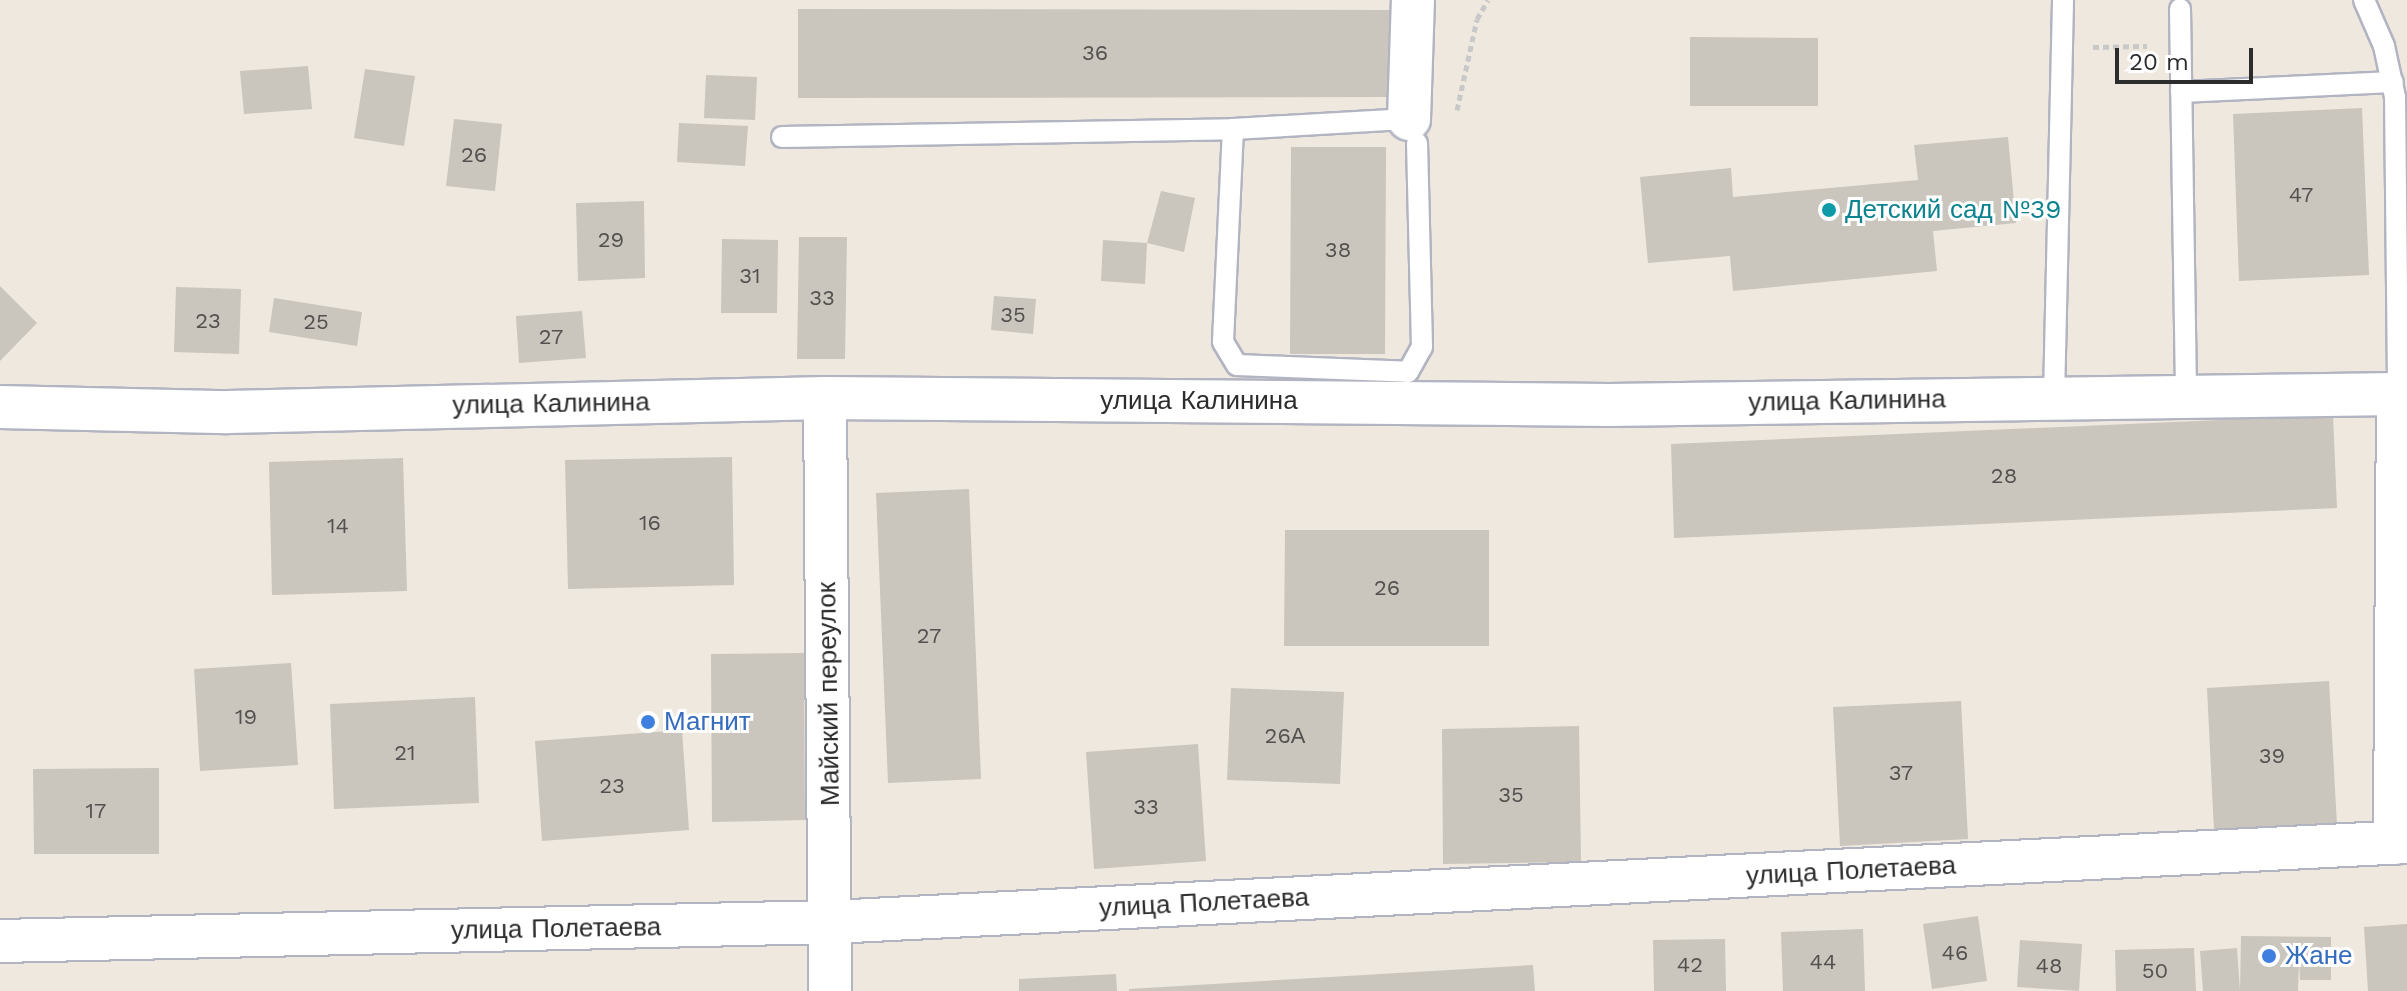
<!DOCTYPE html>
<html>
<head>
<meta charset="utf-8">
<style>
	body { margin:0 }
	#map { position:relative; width:2407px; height:991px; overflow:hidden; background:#efe8de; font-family:"Work Sans",sans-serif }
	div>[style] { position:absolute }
	.building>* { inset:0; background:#cac5bd }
	.path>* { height:5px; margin-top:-2.5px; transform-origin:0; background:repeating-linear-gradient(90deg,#c8c8c8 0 6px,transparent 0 10px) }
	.roads { filter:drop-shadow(2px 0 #b2b4c1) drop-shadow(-2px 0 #b2b4c1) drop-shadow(0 2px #b2b4c1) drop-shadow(0 -2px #b2b4c1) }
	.service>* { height:20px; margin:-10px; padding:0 10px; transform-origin:10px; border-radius:10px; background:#fff }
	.minor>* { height:42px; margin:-21px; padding:0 21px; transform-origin:21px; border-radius:21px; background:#fff }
	.dots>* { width:22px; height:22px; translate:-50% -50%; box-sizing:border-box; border:4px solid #fff; border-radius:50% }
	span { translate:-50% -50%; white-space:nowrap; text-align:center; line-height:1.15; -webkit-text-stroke:6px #fff; paint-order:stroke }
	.number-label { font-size:22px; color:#545250 }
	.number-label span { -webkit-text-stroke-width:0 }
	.culture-label { font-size:26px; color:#0d838f }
	.left { translate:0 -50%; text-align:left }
	.street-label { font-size:26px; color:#2c2c2c }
	.shop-label { font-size:26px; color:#366cbe }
	.scale { position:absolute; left:2115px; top:48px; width:138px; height:36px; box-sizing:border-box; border:4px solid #2c2c2c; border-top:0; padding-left:10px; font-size:24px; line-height:28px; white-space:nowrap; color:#2c2c2c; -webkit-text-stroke:6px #fff; paint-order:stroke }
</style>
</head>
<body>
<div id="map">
	<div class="building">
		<div style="clip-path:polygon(798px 9px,1392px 10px,1391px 97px,798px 98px)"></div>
		<div style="clip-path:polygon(1690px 37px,1818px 38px,1818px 106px,1690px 106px)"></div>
		<div style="clip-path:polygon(308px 66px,312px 109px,244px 114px,240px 71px)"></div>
		<div style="clip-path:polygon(365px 69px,415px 76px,404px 146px,354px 138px)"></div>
		<div style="clip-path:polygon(706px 75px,757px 77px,755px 120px,704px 118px)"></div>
		<div style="clip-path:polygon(2362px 108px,2369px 275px,2239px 281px,2233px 114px)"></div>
		<div style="clip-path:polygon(454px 119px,502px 124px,495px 191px,446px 186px)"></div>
		<div style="clip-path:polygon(679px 123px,748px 126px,745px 166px,677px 162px)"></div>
		<div style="clip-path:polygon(2008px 137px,2016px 223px,1933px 231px,1937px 271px,1733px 291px,1730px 256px,1648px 263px,1640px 177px,1731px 168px,1733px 197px,1918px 180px,1914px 145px)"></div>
		<div style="clip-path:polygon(1291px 147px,1386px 147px,1385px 354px,1290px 354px)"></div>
		<div style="clip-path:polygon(1161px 191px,1195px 198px,1184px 252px,1147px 243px,1145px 284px,1101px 281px,1103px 240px,1147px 243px)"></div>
		<div style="clip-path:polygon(644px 201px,645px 278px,578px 281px,576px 203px)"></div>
		<div style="clip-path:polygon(799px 237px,847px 237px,845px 359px,797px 359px)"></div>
		<div style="clip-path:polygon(722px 239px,778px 240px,777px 313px,721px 313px)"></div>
		<div style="clip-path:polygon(0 286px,37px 323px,0 361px)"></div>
		<div style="clip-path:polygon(176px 287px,241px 289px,239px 354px,174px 352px)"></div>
		<div style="clip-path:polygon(994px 296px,1036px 299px,1033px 334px,991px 330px)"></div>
		<div style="clip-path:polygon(274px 298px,362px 312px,357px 346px,269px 332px)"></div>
		<div style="clip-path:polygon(582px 311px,586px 358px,519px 363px,516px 316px)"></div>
		<div style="clip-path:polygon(2333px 415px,2337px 508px,1674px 538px,1671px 444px)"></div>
		<div style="clip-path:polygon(732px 457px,734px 585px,568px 589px,565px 460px)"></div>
		<div style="clip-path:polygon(403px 458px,407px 591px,272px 595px,269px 462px)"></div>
		<div style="clip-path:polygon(969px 489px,981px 779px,888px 783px,876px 493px)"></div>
		<div style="clip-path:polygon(1285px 530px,1489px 530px,1489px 646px,1284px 646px)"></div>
		<div style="clip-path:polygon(804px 653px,805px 820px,712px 822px,711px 654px)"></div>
		<div style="clip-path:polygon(291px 663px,298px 765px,200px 771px,194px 669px)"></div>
		<div style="clip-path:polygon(2329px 681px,2337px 825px,2214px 831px,2207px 688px)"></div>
		<div style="clip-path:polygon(1231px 688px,1344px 692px,1340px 784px,1227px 780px)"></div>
		<div style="clip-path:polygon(475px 697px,479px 803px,334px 809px,330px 704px)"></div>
		<div style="clip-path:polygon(1961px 701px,1968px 839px,1840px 846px,1833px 707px)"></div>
		<div style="clip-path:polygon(1579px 726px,1581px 862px,1443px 864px,1442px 729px)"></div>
		<div style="clip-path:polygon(682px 730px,689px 830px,542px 841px,535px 741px)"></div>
		<div style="clip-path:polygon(1198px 744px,1206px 861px,1094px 869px,1086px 752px)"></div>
		<div style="clip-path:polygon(159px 768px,159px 854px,34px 854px,33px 769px)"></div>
		<div style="clip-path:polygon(1978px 916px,1987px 981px,1932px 989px,1923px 924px)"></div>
		<div style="clip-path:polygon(2407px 924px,2407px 991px,2368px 991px,2364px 927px)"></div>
		<div style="clip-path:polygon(1863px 929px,1865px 991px,1783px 991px,1781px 932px)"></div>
		<div style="clip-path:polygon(2241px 936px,2331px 937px,2331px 980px,2300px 980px,2299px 961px,2298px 991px,2240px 991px)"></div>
		<div style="clip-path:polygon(1725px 939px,1726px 991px,1654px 991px,1653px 940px)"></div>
		<div style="clip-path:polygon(2020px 940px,2082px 944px,2079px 991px,2017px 987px)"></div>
		<div style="clip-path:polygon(2194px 948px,2196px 991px,2116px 991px,2115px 950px)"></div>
		<div style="clip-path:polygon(2237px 948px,2240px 991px,2203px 991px,2200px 951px)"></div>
		<div style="clip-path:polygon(1533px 965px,1535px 991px,1129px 991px,1129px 989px)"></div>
		<div style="clip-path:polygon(1116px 974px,1117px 991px,1019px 991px,1019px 979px)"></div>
	</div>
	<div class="path">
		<div style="left:2093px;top:47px;width:54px;rotate:-1.1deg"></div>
		<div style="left:1457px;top:110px;width:93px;rotate:-77.6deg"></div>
		<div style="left:1477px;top:19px;width:22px;rotate:-60deg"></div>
	</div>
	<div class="roads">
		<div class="service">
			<div style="left:2364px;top:0;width:50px;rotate:66.5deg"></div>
			<div style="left:2384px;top:46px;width:52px;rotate:77.8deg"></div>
			<div style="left:2395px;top:97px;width:297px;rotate:89.4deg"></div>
			<div style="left:2180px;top:9px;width:387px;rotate:89.1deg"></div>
			<div style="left:2181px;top:92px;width:212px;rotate:-2.7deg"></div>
			<div style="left:1233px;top:129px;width:213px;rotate:92.7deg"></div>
			<div style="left:1223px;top:342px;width:27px;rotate:59deg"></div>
			<div style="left:1237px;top:365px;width:171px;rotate:2.3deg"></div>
			<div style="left:1408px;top:372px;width:29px;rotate:-61deg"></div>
			<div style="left:1422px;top:347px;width:204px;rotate:-91.4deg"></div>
			<div style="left:782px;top:137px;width:451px;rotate:-1deg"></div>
			<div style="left:1233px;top:129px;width:176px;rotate:-3.3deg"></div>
			<div style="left:2054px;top:398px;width:398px;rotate:-88.7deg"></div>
		</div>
		<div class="minor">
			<div style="left:1409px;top:119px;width:119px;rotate:-88.1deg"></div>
			<div style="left:825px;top:398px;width:593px;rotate:89.52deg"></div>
			<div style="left:0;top:407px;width:228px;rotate:1.3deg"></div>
			<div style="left:228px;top:412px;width:597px;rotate:-1.34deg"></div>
			<div style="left:825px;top:398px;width:784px;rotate:0.51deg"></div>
			<div style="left:1609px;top:405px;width:789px;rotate:-0.8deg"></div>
			<div style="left:2398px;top:394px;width:449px;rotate:90.4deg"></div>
			<div style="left:0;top:941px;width:832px;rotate:-1.31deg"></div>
			<div style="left:832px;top:922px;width:1577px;rotate:-2.91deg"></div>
		</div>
	</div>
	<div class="dots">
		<div style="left:1829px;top:210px;background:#0f9aa8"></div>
		<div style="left:648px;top:722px;background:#3f7fe0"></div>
		<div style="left:2269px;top:956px;background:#3f7fe0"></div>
	</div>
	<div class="number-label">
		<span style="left:1095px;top:53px">36</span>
		<span style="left:474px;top:155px">26</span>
		<span style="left:2301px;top:195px">47</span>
		<span style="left:611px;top:240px">29</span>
		<span style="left:1338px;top:250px">38</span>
		<span style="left:750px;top:276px">31</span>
		<span style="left:822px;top:298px">33</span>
		<span style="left:1013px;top:315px">35</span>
		<span style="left:208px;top:321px">23</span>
		<span style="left:316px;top:322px">25</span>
		<span style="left:551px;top:337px">27</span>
		<span style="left:2004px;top:476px">28</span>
		<span style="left:650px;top:523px">16</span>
		<span style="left:338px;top:526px">14</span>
		<span style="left:1387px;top:588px">26</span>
		<span style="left:929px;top:636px">27</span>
		<span style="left:246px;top:717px">19</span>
		<span style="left:1285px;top:736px">26А</span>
		<span style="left:405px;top:753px">21</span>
		<span style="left:2272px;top:756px">39</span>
		<span style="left:1901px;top:773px">37</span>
		<span style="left:612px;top:786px">23</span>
		<span style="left:1511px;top:795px">35</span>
		<span style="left:1146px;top:807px">33</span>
		<span style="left:96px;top:811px">17</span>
		<span style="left:1955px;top:953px">46</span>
		<span style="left:1823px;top:962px">44</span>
		<span style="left:1690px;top:965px">42</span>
		<span style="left:2049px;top:966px">48</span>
		<span style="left:2155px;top:971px">50</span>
	</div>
	<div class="culture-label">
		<span class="left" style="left:1845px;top:210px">Детский сад №39</span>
	</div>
	<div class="street-label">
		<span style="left:1199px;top:401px">улица Калинина</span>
		<span style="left:1847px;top:401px;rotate:-1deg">улица Калинина</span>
		<span style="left:551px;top:404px;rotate:-1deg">улица Калинина</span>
		<span style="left:829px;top:694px;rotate:-91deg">Майский переулок</span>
		<span style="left:1851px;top:871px;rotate:-3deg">улица Полетаева</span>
		<span style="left:1204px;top:903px;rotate:-3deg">улица Полетаева</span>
		<span style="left:556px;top:929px;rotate:-1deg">улица Полетаева</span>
	</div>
	<div class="shop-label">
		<span class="left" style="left:664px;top:722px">Магнит</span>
		<span class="left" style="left:2285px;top:956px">Жане</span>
	</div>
	<div class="scale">20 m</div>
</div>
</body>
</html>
